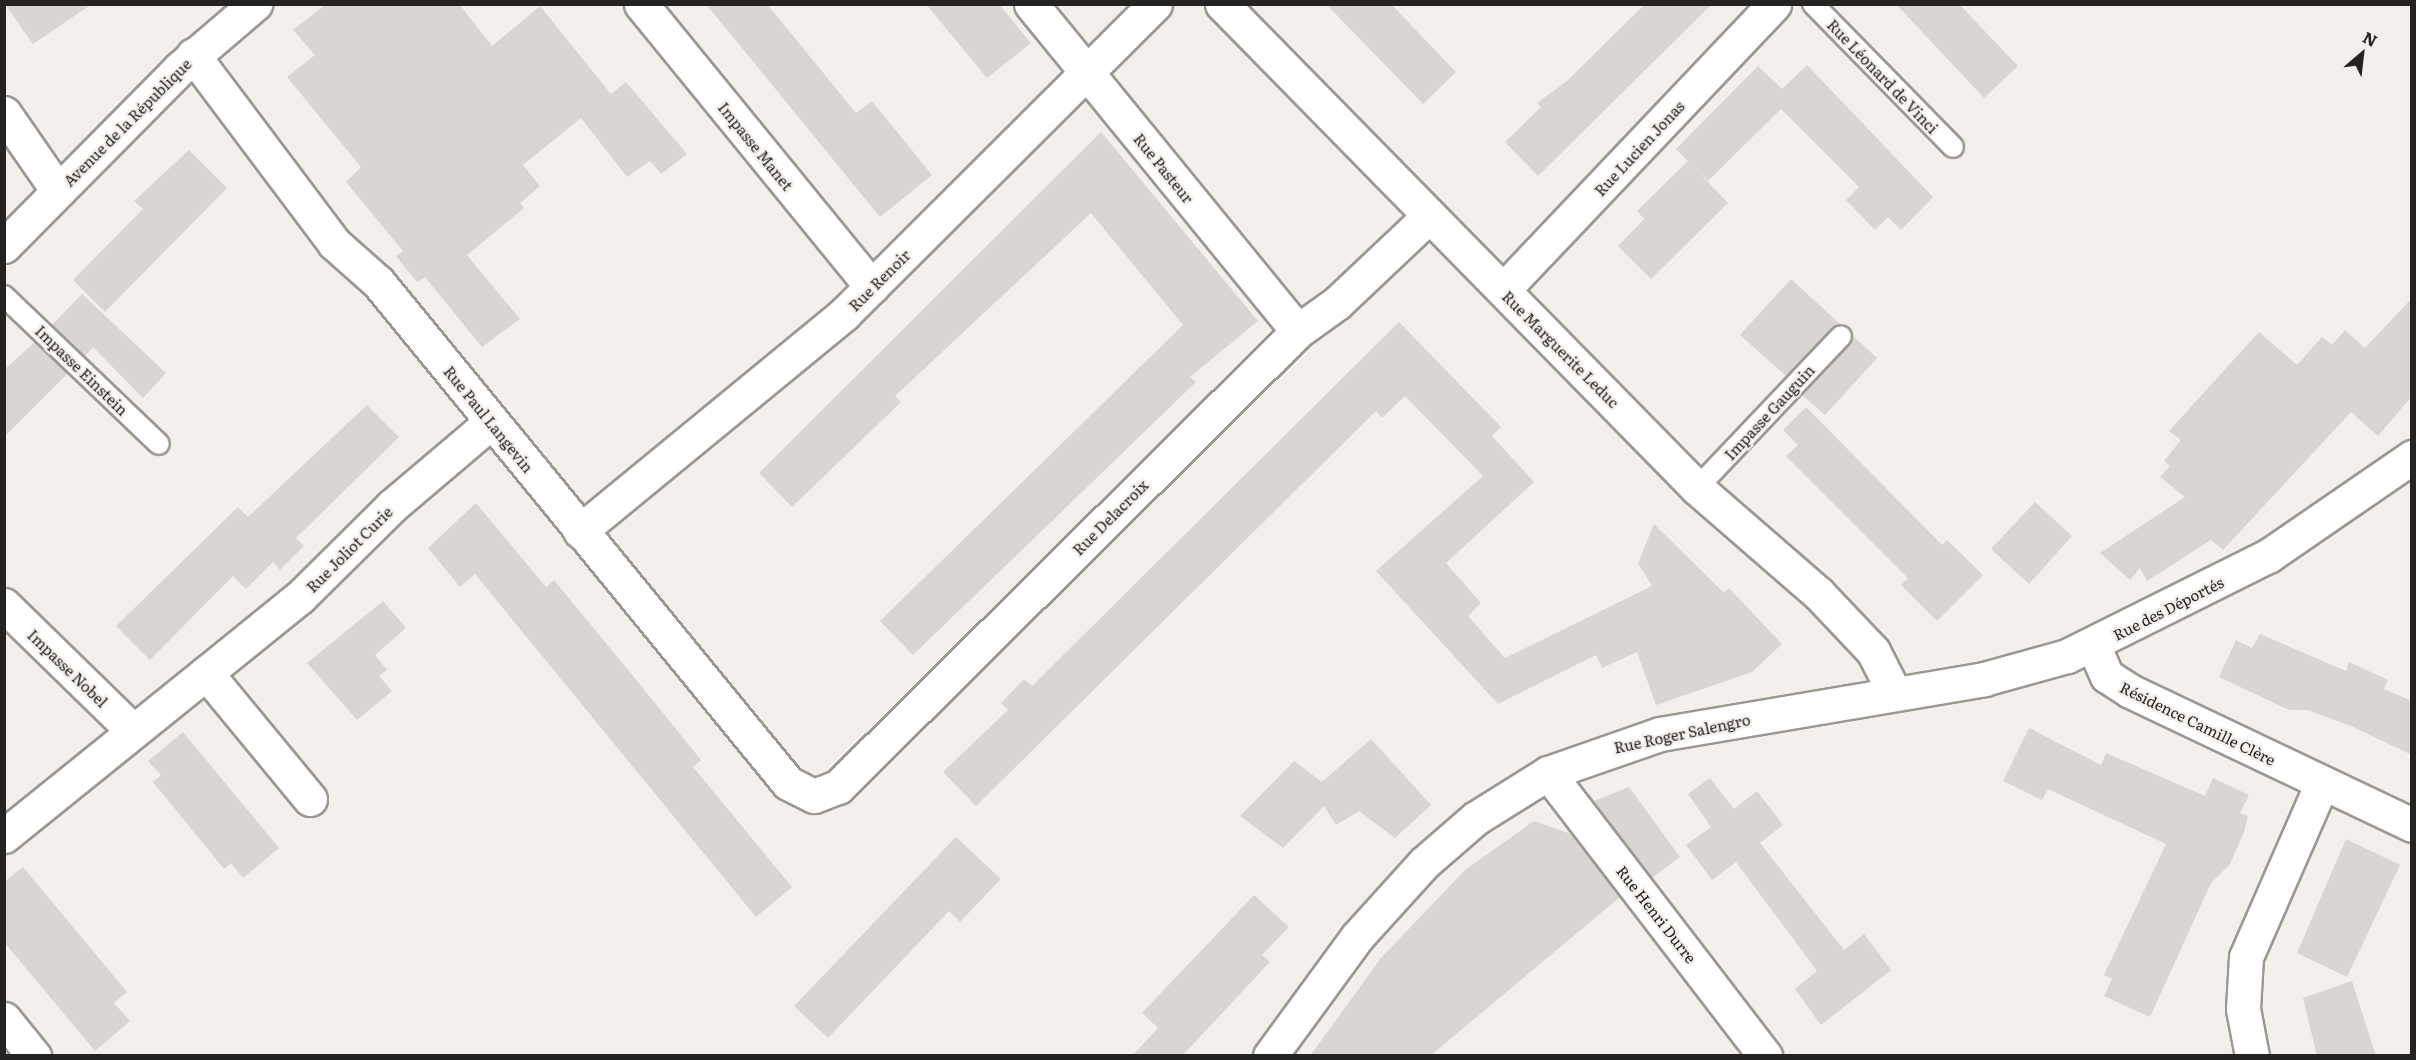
<!DOCTYPE html>
<html>
<head>
<meta charset="utf-8">
<style>
	body { margin:0 }
	#map { position:relative; width:2416px; height:1060px; overflow:hidden; background:#f3efea; font-family:Literata,serif }
	div>[style] { position:absolute }
	.building>* { inset:0; background:#d9d5d1 }
	.roads { filter:drop-shadow(2px 0 #9b9894) drop-shadow(-2px 0 #9b9894) drop-shadow(0 2px #9b9894) drop-shadow(0 -2px #9b9894) }
	.service>* { height:20px; margin:-10px; padding:0 10px; transform-origin:10px; border-radius:10px; background:#fff }
	.minor>* { height:33px; margin:-16.5px; padding:0 16.5px; transform-origin:16.5px; border-radius:16.5px; background:#fff }
	.tertiary>* { height:33px; margin:-16.5px; padding:0 16.5px; transform-origin:16.5px; border-radius:16.5px; background:#fff }
	span { translate:-50% -50%; white-space:nowrap; text-align:center; line-height:1.15; -webkit-text-stroke:4.5px #f3efea; paint-order:stroke }
	.street-label { font-size:15px; color:#252322 }
	.frame { position:absolute; inset:0; border:6px solid #252322; pointer-events:none }
	.north { position:absolute; left:2332px; top:24px; width:60px; height:60px; -webkit-text-stroke:4px #f3efea; paint-order:stroke; rotate:28deg; font-size:16px; font-weight:700; line-height:24px; text-align:center; color:#252322 }
	.north::after { content:''; display:block; margin:auto; width:21px; height:27px; background:#252322; clip-path:polygon(50% 0,100% 100%,50% 72%,0 100%) }
</style>
</head>
<body>
<div id="map">
	<div class="building">
		<div style="clip-path:polygon(5px 4px,92px 4px,33px 44px)"></div>
		<div style="clip-path:polygon(326px 4px,459px 4px,492px 46px,540px 6px,611px 94px,626px 82px,687px 154px,661px 174px,650px 161px,627px 177px,581px 118px,523px 165px,540px 186px,520px 203px,524px 208px,467px 255px,520px 319px,482px 347px,425px 277px,417px 282px,396px 256px,403px 251px,346px 182px,361px 167px,287px 77px,315px 55px,293px 30px)"></div>
		<div style="clip-path:polygon(706px 4px,767px 4px,856px 113px,872px 101px,932px 175px,880px 217px)"></div>
		<div style="clip-path:polygon(926px 4px,999px 4px,1031px 43px,987px 78px)"></div>
		<div style="clip-path:polygon(1326px 4px,1391px 4px,1456px 72px,1423px 104px)"></div>
		<div style="clip-path:polygon(1645px 4px,1712px 4px,1538px 176px,1505px 142px,1541px 107px,1537px 103px,1567px 81px)"></div>
		<div style="clip-path:polygon(1896px 4px,1959px 4px,2018px 66px,1984px 98px)"></div>
		<div style="clip-path:polygon(1807px 65px,1933px 197px,1901px 230px,1888px 217px,1875px 230px,1846px 200px,1859px 187px,1781px 109px,1708px 181px,1676px 149px,1758px 66px,1782px 89px)"></div>
		<div style="clip-path:polygon(1101px 132px,1258px 321px,1190px 377px,1196px 382px,913px 655px,880px 621px,1183px 325px,1091px 213px,895px 396px,901px 402px,792px 507px,759px 473px)"></div>
		<div style="clip-path:polygon(189px 150px,227px 188px,105px 312px,73px 280px,143px 209px,134px 201px)"></div>
		<div style="clip-path:polygon(1688px 161px,1728px 203px,1651px 279px,1618px 246px,1644px 219px,1637px 211px)"></div>
		<div style="clip-path:polygon(1791px 279px,1840px 324px,1786px 376px,1740px 335px)"></div>
		<div style="clip-path:polygon(82px 294px,166px 373px,143px 398px,93px 347px,85px 356px,52px 325px)"></div>
		<div style="clip-path:polygon(2412px 298px,2412px 396px,2378px 436px,2351px 412px,2223px 550px,2211px 540px,2147px 581px,2140px 568px,2130px 580px,2100px 553px,2185px 497px,2160px 477px,2170px 466px,2164px 461px,2181px 440px,2169px 431px,2259px 332px,2297px 365px,2322px 337px,2332px 345px,2345px 330px,2365px 348px)"></div>
		<div style="clip-path:polygon(1399px 322px,1501px 427px,1492px 436px,1534px 482px,1446px 563px,1481px 603px,1468px 616px,1505px 658px,1652px 586px,1638px 563px,1654px 524px,1724px 593px,1729px 588px,1782px 644px,1752px 672px,1656px 705px,1637px 652px,1602px 668px,1596px 655px,1498px 704px,1376px 571px,1483px 476px,1405px 396px,1382px 418px,1376px 411px,976px 806px,943px 772px,1008px 710px,1001px 703px,1024px 679px,1032px 686px)"></div>
		<div style="clip-path:polygon(1853px 336px,1877px 358px,1825px 415px,1802px 395px)"></div>
		<div style="clip-path:polygon(35px 342px,68px 373px,4px 437px,4px 370px)"></div>
		<div style="clip-path:polygon(367px 405px,399px 437px,296px 538px,304px 546px,280px 570px,273px 562px,246px 589px,233px 576px,150px 660px,116px 626px,238px 507px,248px 517px)"></div>
		<div style="clip-path:polygon(1806px 407px,1942px 545px,1947px 540px,1983px 575px,1937px 621px,1901px 585px,1908px 578px,1786px 456px,1798px 445px,1783px 430px)"></div>
		<div style="clip-path:polygon(2035px 502px,2072px 536px,2029px 584px,1991px 549px)"></div>
		<div style="clip-path:polygon(476px 503px,546px 587px,554px 580px,633px 676px,701px 760px,693px 767px,792px 887px,756px 917px,475px 574px,460px 587px,428px 548px)"></div>
		<div style="clip-path:polygon(383px 601px,406px 628px,375px 655px,387px 670px,379px 676px,392px 691px,357px 720px,307px 663px)"></div>
		<div style="clip-path:polygon(2260px 634px,2346px 671px,2349px 662px,2388px 680px,2384px 689px,2412px 701px,2412px 755px,2351px 726px,2307px 710px,2289px 710px,2219px 677px,2236px 640px,2252px 648px)"></div>
		<div style="clip-path:polygon(2029px 728px,2101px 765px,2106px 753px,2205px 796px,2213px 778px,2249px 795px,2240px 813px,2248px 816px,2244px 832px,2230px 864px,2211px 883px,2150px 1017px,2104px 996px,2112px 979px,2104px 975px,2166px 844px,2048px 789px,2042px 800px,2003px 781px)"></div>
		<div style="clip-path:polygon(183px 732px,279px 848px,243px 878px,231px 863px,224px 869px,153px 782px,161px 775px,148px 761px)"></div>
		<div style="clip-path:polygon(1371px 739px,1431px 805px,1395px 838px,1359px 811px,1336px 825px,1324px 806px,1283px 848px,1240px 816px,1294px 761px,1322px 782px)"></div>
		<div style="clip-path:polygon(1710px 778px,1734px 809px,1757px 791px,1783px 825px,1760px 843px,1844px 950px,1864px 934px,1891px 970px,1821px 1025px,1795px 989px,1817px 971px,1736px 862px,1712px 880px,1686px 845px,1711px 827px,1688px 794px)"></div>
		<div style="clip-path:polygon(1629px 787px,1680px 857px,1652px 878px,1594px 801px)"></div>
		<div style="clip-path:polygon(1534px 821px,1571px 834px,1620px 897px,1430px 1056px,1310px 1056px,1381px 958px,1465px 870px)"></div>
		<div style="clip-path:polygon(956px 837px,1001px 879px,960px 922px,949px 911px,828px 1038px,794px 1006px)"></div>
		<div style="clip-path:polygon(2346px 839px,2400px 865px,2347px 977px,2297px 953px)"></div>
		<div style="clip-path:polygon(23px 867px,127px 992px,114px 1003px,130px 1021px,95px 1051px,4px 942px,4px 882px)"></div>
		<div style="clip-path:polygon(1254px 895px,1289px 927px,1262px 955px,1270px 962px,1182px 1056px,1132px 1056px,1158px 1028px,1142px 1013px)"></div>
		<div style="clip-path:polygon(2352px 981px,2376px 1056px,2317px 1056px,2303px 998px)"></div>
	</div>
	<div class="roads">
		<div class="service">
			<div style="left:1813px;top:4px;width:200px;rotate:45.6deg"></div>
			<div style="left:4px;top:296px;width:214px;rotate:43.7deg"></div>
			<div style="left:1697px;top:488px;width:209px;rotate:-46.5deg"></div>
		</div>
		<div class="minor">
			<div style="left:641px;top:4px;width:365px;rotate:50.8deg"></div>
			<div style="left:1031px;top:4px;width:422px;rotate:50.8deg"></div>
			<div style="left:1222px;top:4px;width:678px;rotate:45.54deg"></div>
			<div style="left:1697px;top:488px;width:160px;rotate:41deg"></div>
			<div style="left:1818px;top:593px;width:80px;rotate:46.5deg"></div>
			<div style="left:1873px;top:651px;width:48px;rotate:62.9deg"></div>
			<div style="left:193px;top:55px;width:235px;rotate:53.1deg"></div>
			<div style="left:334px;top:243px;width:59px;rotate:41.6deg"></div>
			<div style="left:378px;top:282px;width:647px;rotate:50.7deg"></div>
			<div style="left:788px;top:783px;width:29px;rotate:27deg"></div>
			<div style="left:814px;top:796px;width:26px;rotate:-21deg"></div>
			<div style="left:838px;top:787px;width:648px;rotate:-44.75deg"></div>
			<div style="left:1298px;top:331px;width:48px;rotate:-35.7deg"></div>
			<div style="left:1337px;top:303px;width:127px;rotate:-43.4deg"></div>
			<div style="left:4px;top:113px;width:95px;rotate:55.3deg"></div>
			<div style="left:4px;top:246px;width:250px;rotate:-45.3deg"></div>
			<div style="left:180px;top:68px;width:99px;rotate:-40.5deg"></div>
			<div style="left:1503px;top:290px;width:394px;rotate:-46.5deg"></div>
			<div style="left:580px;top:531px;width:342px;rotate:-39.4deg"></div>
			<div style="left:844px;top:314px;width:439px;rotate:-44.9deg"></div>
			<div style="left:4px;top:605px;width:179px;rotate:44.3deg"></div>
			<div style="left:2093px;top:645px;width:34px;rotate:66deg"></div>
			<div style="left:2107px;top:676px;width:27px;rotate:33deg"></div>
			<div style="left:2130px;top:691px;width:312px;rotate:25.4deg"></div>
			<div style="left:1548px;top:773px;width:357px;rotate:52.5deg"></div>
			<div style="left:310px;top:799px;width:163px;rotate:-129.5deg"></div>
			<div style="left:206px;top:673px;width:121px;rotate:-39deg"></div>
			<div style="left:300px;top:597px;width:129px;rotate:-44.7deg"></div>
			<div style="left:392px;top:506px;width:130px;rotate:-40.3deg"></div>
			<div style="left:4px;top:836px;width:260px;rotate:-38.9deg"></div>
			<div style="left:4px;top:1019px;width:48px;rotate:51deg"></div>
			<div style="left:2252px;top:1056px;width:48px;rotate:-100.8deg"></div>
			<div style="left:2243px;top:1009px;width:52px;rotate:-86.7deg"></div>
			<div style="left:2246px;top:957px;width:190px;rotate:-66.4deg"></div>
		</div>
		<div class="tertiary">
			<div style="left:1270px;top:1056px;width:147px;rotate:-53.8deg"></div>
			<div style="left:1357px;top:937px;width:100px;rotate:-47.8deg"></div>
			<div style="left:1424px;top:863px;width:69px;rotate:-40.9deg"></div>
			<div style="left:1476px;top:818px;width:85px;rotate:-32deg"></div>
			<div style="left:1548px;top:773px;width:119px;rotate:-19.2deg"></div>
			<div style="left:1660px;top:734px;width:329px;rotate:-9.6deg"></div>
			<div style="left:1984px;top:679px;width:86px;rotate:-15.5deg"></div>
			<div style="left:2067px;top:656px;width:225px;rotate:-26.5deg"></div>
			<div style="left:2268px;top:556px;width:175px;rotate:-34.5deg"></div>
		</div>
	</div>
	<div class="street-label">
		<span style="left:1883px;top:76px;rotate:46deg">Rue Léonard de Vinci</span>
		<span style="left:127px;top:122px;rotate:-45deg">Avenue de la République</span>
		<span style="left:756px;top:146px;rotate:51deg">Impasse Manet</span>
		<span style="left:1639px;top:148px;rotate:-47deg">Rue Lucien Jonas</span>
		<span style="left:1164px;top:168px;rotate:51deg">Rue Pasteur</span>
		<span style="left:879px;top:280px;rotate:-45deg">Rue Renoir</span>
		<span style="left:1561px;top:349px;rotate:45deg">Rue Marguerite Leduc</span>
		<span style="left:82px;top:370px;rotate:44deg">Impasse Einstein</span>
		<span style="left:1769px;top:412px;rotate:-47deg">Impasse Gauguin</span>
		<span style="left:489px;top:419px;rotate:51deg">Rue Paul Langevin</span>
		<span style="left:1110px;top:517px;rotate:-45deg">Rue Delacroix</span>
		<span style="left:349px;top:549px;rotate:-45deg">Rue Joliot Curie</span>
		<span style="left:2168px;top:608px;rotate:-27deg">Rue des Déportés</span>
		<span style="left:68px;top:668px;rotate:44deg">Impasse Nobel</span>
		<span style="left:2198px;top:723px;rotate:26deg">Résidence Camille Clère</span>
		<span style="left:1682px;top:733px;rotate:-12deg">Rue Roger Salengro</span>
		<span style="left:1657px;top:914px;rotate:52deg">Rue Henri Durre</span>
	</div>
	<div class="frame"></div>
	<div class="north">N</div>
</div>
</body>
</html>
